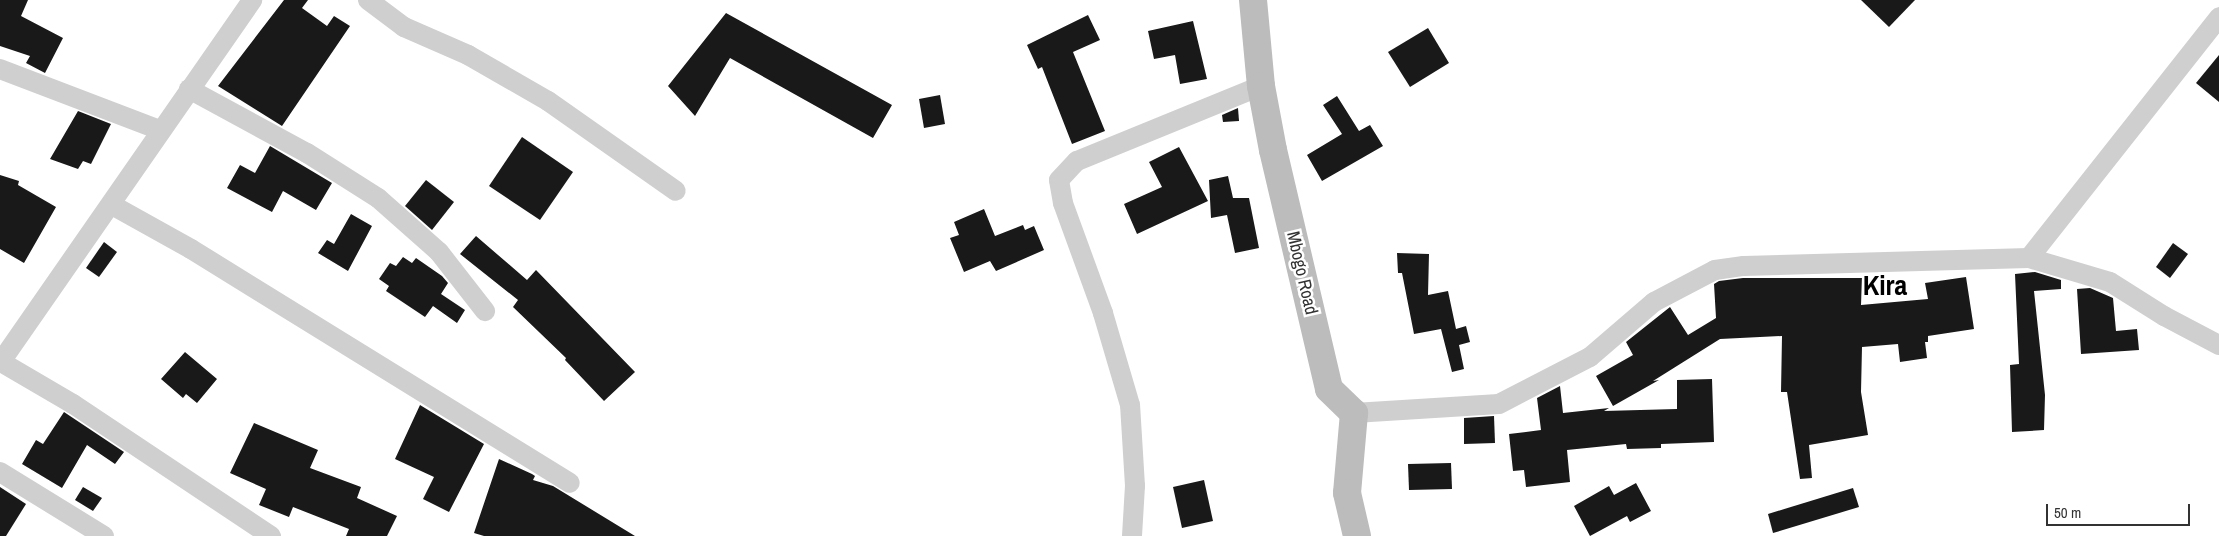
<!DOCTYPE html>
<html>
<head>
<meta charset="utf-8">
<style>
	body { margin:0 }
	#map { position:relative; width:2219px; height:536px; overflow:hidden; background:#fff; font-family:"Archivo Narrow",sans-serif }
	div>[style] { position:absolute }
	.building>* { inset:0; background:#191919 }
	.minor>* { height:20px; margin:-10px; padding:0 10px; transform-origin:10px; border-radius:10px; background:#cfcfcf }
	.secondary>* { height:28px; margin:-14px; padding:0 14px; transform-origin:14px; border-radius:14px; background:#bcbcbc }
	span { translate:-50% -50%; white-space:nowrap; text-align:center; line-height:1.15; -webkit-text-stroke:5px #fff; paint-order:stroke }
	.street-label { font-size:18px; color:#323232 }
	.town-label { font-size:28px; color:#000; font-weight:700 }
	.scale { position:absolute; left:2046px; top:504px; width:144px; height:22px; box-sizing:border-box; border:2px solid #323232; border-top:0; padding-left:6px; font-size:15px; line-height:18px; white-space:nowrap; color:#323232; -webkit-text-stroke:4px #fff; paint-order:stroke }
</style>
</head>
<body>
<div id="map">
	<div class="building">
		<div style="clip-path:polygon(0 0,28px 0,21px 16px,63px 38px,45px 73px,26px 63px,30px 56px,0 46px)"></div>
		<div style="clip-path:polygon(284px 0,308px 0,302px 8px,327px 26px,334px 16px,350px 26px,282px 126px,218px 86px)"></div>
		<div style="clip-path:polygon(1861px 0,1915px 0,1889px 27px)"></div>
		<div style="clip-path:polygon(726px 13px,892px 105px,873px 138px,730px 58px,695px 116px,668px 86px)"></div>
		<div style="clip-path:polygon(1088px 15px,1100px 40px,1073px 52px,1105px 131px,1072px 144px,1042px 67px,1038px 69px,1027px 45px)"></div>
		<div style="clip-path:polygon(1193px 21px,1207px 79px,1180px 84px,1175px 55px,1154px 59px,1148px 31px)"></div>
		<div style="clip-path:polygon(1428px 28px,1449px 63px,1410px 87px,1388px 52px)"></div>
		<div style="clip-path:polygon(2219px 55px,2219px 102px,2196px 83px)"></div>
		<div style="clip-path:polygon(940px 95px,945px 124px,924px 128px,919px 99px)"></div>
		<div style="clip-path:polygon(1337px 96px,1359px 131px,1370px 125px,1383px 146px,1322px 181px,1307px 155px,1342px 134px,1323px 105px)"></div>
		<div style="clip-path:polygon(1238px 108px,1239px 121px,1223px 122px,1222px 115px)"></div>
		<div style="clip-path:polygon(78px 111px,111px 124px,91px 164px,83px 161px,78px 169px,50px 159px)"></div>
		<div style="clip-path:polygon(522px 137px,573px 172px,540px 220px,489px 186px)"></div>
		<div style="clip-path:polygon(270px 146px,332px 183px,316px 210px,283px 191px,272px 212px,227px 188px,240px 165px,255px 173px)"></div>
		<div style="clip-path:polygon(1179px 147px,1208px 201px,1137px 234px,1124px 204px,1162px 187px,1149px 162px)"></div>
		<div style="clip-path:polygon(0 175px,19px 181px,18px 185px,56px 207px,24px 263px,0 249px)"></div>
		<div style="clip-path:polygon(1228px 176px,1233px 198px,1249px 198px,1259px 248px,1235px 253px,1227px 215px,1211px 218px,1209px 180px)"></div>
		<div style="clip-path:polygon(426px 180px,454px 202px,432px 230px,405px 206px)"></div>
		<div style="clip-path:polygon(984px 209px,995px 236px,1023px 225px,1025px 230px,1034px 226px,1044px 250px,996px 271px,990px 261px,964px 272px,950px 238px,959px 235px,954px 222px)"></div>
		<div style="clip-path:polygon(351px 214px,372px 226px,348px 271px,318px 253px,327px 240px,334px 244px)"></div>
		<div style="clip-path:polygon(476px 236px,527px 280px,536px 270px,635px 372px,604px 401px,565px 360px,566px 358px,513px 307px,518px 300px,460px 254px)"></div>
		<div style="clip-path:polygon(104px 242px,117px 252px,99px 277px,86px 268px)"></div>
		<div style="clip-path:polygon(2173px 243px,2188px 254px,2170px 278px,2156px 267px)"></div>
		<div style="clip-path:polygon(1397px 253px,1429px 254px,1428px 295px,1448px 291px,1456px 329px,1466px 326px,1470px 342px,1459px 345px,1464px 369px,1452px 372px,1441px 329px,1414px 334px,1402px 273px,1398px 273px)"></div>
		<div style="clip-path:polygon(403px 257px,412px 263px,416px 258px,442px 276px,448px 283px,441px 294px,465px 310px,457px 323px,433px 306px,425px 317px,386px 291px,389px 286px,379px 279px,390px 263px,396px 266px)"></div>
		<div style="clip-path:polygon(2035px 272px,2061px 280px,2061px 289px,2034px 291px,2045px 395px,2044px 430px,2012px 432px,2010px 365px,2019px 364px,2015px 274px)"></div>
		<div style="clip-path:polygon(1966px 277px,1974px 329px,1928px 336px,1928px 342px,1925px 342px,1927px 358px,1900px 362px,1898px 344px,1862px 347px,1861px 392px,1868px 435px,1809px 445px,1812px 478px,1800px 479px,1787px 392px,1781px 392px,1782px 336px,1720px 339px,1653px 381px,1659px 380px,1613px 406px,1596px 376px,1633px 355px,1626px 342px,1670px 307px,1688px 335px,1716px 318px,1714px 284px,1719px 281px,1743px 278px,1862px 278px,1861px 305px,1928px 299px,1925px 283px)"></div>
		<div style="clip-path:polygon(2090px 288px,2113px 298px,2116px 331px,2137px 329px,2139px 350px,2081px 354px,2077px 289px)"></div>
		<div style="clip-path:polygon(185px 352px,217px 379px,197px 403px,186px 394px,183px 398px,161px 379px)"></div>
		<div style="clip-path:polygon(1712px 379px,1714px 442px,1661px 444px,1661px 448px,1627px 449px,1626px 444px,1567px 450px,1570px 482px,1526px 487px,1524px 470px,1513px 471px,1509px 434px,1541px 430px,1537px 398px,1560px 386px,1563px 413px,1609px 408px,1604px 411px,1677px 409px,1677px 380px)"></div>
		<div style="clip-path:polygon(420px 405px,484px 444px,449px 512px,423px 499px,434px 477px,395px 459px)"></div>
		<div style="clip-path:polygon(64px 412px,124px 452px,115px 464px,87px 445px,62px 488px,22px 464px,36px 440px,43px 444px)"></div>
		<div style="clip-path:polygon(1494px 416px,1495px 443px,1464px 444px,1464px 418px)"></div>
		<div style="clip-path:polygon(254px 423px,318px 450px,310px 468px,361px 487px,357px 498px,397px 516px,387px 536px,346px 536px,349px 529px,293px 507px,289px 517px,259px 505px,266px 489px,230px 473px)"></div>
		<div style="clip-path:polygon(499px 459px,532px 474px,535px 476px,533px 480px,553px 486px,635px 536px,484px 536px,474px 533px)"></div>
		<div style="clip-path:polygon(1451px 463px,1452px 489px,1409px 490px,1408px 464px)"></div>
		<div style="clip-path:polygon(1204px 480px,1213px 521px,1182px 528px,1173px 487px)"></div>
		<div style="clip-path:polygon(1636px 483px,1651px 511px,1630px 522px,1627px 516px,1590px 536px,1574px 506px,1609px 486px,1614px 495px)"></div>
		<div style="clip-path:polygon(0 487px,26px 504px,6px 536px,0 536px)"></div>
		<div style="clip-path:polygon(83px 487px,102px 498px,93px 511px,75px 500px)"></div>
		<div style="clip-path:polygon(1853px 488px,1859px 507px,1773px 533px,1768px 514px)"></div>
	</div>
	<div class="minor">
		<div style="left:368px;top:0;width:45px;rotate:36.9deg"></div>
		<div style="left:404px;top:27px;width:70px;rotate:23.6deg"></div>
		<div style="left:468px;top:55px;width:92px;rotate:29.9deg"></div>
		<div style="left:548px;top:101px;width:156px;rotate:35.1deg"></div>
		<div style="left:0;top:69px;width:171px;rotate:20.9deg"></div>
		<div style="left:189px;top:89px;width:134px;rotate:28.5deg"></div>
		<div style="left:307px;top:153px;width:84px;rotate:32.4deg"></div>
		<div style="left:378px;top:198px;width:81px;rotate:41.5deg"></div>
		<div style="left:439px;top:252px;width:75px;rotate:52.1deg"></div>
		<div style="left:112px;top:205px;width:90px;rotate:29.1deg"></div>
		<div style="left:191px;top:249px;width:445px;rotate:31.7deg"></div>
		<div style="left:2029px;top:258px;width:307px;rotate:-51.7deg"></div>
		<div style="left:1px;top:362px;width:83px;rotate:30.3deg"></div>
		<div style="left:73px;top:404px;width:238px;rotate:33.7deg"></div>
		<div style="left:0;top:363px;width:442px;rotate:-55.2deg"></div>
		<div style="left:1354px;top:413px;width:145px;rotate:-3.6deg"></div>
		<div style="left:1499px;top:404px;width:102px;rotate:-27.3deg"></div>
		<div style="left:1590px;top:357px;width:84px;rotate:-40.7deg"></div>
		<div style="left:1654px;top:302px;width:69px;rotate:-27.7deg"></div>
		<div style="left:1715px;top:270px;width:29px;rotate:-8deg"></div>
		<div style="left:1744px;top:266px;width:285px;rotate:-1.6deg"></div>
		<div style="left:2029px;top:258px;width:84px;rotate:16.5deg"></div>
		<div style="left:2110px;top:282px;width:64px;rotate:32.2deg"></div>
		<div style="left:2164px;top:316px;width:62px;rotate:27.8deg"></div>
		<div style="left:0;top:472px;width:122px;rotate:31.6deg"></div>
		<div style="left:1132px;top:536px;width:50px;rotate:-86.6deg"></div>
		<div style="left:1135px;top:486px;width:81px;rotate:-93.5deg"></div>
		<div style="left:1130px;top:405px;width:96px;rotate:-106.4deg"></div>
		<div style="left:1103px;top:313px;width:117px;rotate:-110deg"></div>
		<div style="left:1063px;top:203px;width:23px;rotate:-100deg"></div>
		<div style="left:1059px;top:180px;width:26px;rotate:-47deg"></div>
		<div style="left:1077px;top:161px;width:199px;rotate:-22.2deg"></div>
	</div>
	<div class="secondary">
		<div style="left:1253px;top:0;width:86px;rotate:84.7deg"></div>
		<div style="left:1261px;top:86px;width:65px;rotate:79.4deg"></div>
		<div style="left:1273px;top:150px;width:245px;rotate:76.8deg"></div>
		<div style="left:1329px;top:389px;width:35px;rotate:44deg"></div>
		<div style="left:1354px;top:413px;width:80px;rotate:95deg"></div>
		<div style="left:1347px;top:493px;width:44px;rotate:76.9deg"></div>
	</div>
	<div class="street-label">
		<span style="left:1302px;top:273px;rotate:77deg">Mbogo Road</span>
	</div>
	<div class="town-label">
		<span style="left:1885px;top:285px">Kira</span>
	</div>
	<div class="scale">50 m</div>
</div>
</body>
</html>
